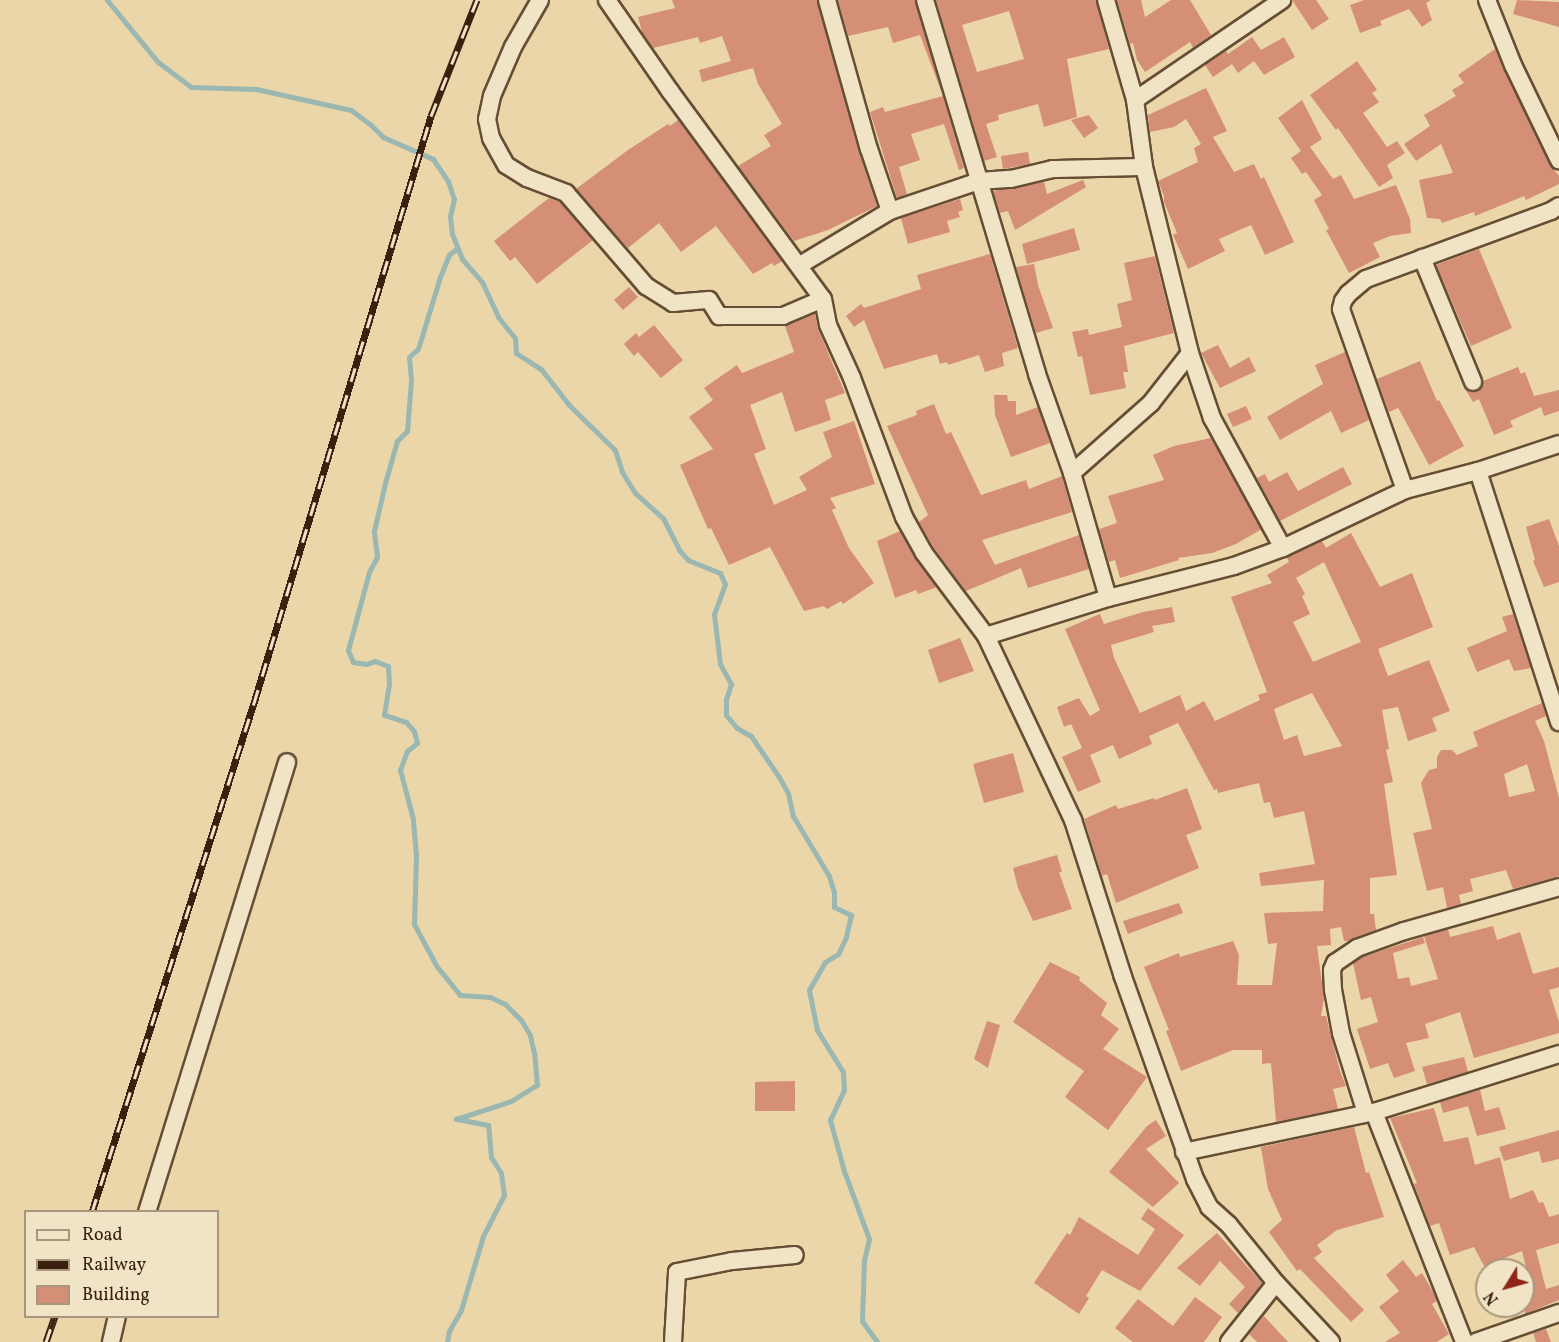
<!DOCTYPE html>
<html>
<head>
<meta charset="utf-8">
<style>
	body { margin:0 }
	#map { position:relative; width:1559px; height:1342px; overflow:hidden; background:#ead6a8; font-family:Vollkorn,serif }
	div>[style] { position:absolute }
	.stream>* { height:5px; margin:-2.5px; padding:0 2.5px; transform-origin:2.5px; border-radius:2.5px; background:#9bb7b2 }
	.building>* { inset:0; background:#d58f77 }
	.roads { filter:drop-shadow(2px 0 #664e35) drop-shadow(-2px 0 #664e35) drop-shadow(0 2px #664e35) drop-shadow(0 -2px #664e35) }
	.street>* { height:16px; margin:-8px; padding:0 8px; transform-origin:8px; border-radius:8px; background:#f1e4c6 }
	.rail>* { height:7px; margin-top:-3.5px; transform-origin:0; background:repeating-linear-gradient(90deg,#f1e4c6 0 14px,#3a200f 0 28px); box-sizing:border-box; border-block:2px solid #3a200f }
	span { translate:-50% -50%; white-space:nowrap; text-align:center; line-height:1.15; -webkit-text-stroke:6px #f1e4c6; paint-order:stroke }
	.legend { position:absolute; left:24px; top:1210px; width:195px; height:108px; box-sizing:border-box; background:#f1e4c6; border:2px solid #a8967d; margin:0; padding:8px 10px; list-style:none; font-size:18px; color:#3a200f }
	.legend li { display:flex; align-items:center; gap:12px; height:30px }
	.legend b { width:30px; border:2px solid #a8967d }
	.north { position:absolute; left:1475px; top:1258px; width:60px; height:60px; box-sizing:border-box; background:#f1e4c6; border:2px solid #a8967d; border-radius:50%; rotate:233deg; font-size:16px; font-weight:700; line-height:24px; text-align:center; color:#3a200f }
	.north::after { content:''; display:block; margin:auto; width:21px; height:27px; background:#8f2418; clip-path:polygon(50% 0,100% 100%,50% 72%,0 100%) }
</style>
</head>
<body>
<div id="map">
	<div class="stream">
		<div style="left:107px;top:0;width:80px;rotate:50.6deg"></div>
		<div style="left:158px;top:62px;width:41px;rotate:37.1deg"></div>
		<div style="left:191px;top:87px;width:65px;rotate:1.8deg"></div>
		<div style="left:256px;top:89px;width:97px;rotate:12.5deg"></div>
		<div style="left:351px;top:110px;width:25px;rotate:37deg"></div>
		<div style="left:371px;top:125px;width:17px;rotate:45deg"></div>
		<div style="left:383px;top:137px;width:55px;rotate:23.7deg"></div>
		<div style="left:433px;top:159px;width:27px;rotate:56deg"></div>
		<div style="left:448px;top:181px;width:19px;rotate:72deg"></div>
		<div style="left:454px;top:199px;width:17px;rotate:103deg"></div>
		<div style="left:450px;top:216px;width:18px;rotate:84deg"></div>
		<div style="left:452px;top:234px;width:27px;rotate:68deg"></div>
		<div style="left:462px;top:259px;width:30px;rotate:49deg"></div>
		<div style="left:482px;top:282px;width:38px;rotate:65deg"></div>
		<div style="left:498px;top:317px;width:27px;rotate:51deg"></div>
		<div style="left:515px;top:338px;width:15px;rotate:86deg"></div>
		<div style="left:516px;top:353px;width:30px;rotate:33deg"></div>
		<div style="left:541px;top:369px;width:46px;rotate:52.1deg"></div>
		<div style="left:569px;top:405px;width:64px;rotate:44.4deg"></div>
		<div style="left:615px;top:450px;width:23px;rotate:72deg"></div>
		<div style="left:622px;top:472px;width:25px;rotate:58deg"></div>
		<div style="left:635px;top:493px;width:38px;rotate:42deg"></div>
		<div style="left:663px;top:518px;width:36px;rotate:63deg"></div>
		<div style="left:679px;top:550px;width:13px;rotate:48deg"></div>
		<div style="left:688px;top:560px;width:35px;rotate:22deg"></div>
		<div style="left:720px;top:573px;width:12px;rotate:66deg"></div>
		<div style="left:725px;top:584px;width:32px;rotate:110deg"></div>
		<div style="left:714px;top:614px;width:50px;rotate:83.2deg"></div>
		<div style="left:720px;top:664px;width:23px;rotate:61deg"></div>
		<div style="left:731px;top:684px;width:16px;rotate:108deg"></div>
		<div style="left:726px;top:699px;width:16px;rotate:90deg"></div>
		<div style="left:726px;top:715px;width:17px;rotate:50deg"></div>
		<div style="left:737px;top:728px;width:16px;rotate:30deg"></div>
		<div style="left:751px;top:736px;width:50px;rotate:55.7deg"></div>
		<div style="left:779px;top:777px;width:18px;rotate:61deg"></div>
		<div style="left:788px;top:793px;width:24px;rotate:78deg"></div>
		<div style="left:793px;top:816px;width:70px;rotate:59deg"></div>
		<div style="left:829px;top:876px;width:17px;rotate:73deg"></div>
		<div style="left:834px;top:892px;width:15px;rotate:90deg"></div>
		<div style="left:834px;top:907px;width:19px;rotate:25deg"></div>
		<div style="left:851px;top:915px;width:23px;rotate:103deg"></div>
		<div style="left:846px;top:937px;width:19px;rotate:115deg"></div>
		<div style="left:838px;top:954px;width:15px;rotate:148deg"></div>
		<div style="left:825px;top:962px;width:32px;rotate:120deg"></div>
		<div style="left:809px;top:990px;width:41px;rotate:78.7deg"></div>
		<div style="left:817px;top:1030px;width:49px;rotate:58.2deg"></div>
		<div style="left:843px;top:1072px;width:18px;rotate:87deg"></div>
		<div style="left:844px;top:1090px;width:33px;rotate:115deg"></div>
		<div style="left:830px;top:1120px;width:53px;rotate:74.6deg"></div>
		<div style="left:844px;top:1171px;width:72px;rotate:69.8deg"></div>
		<div style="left:869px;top:1239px;width:22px;rotate:103deg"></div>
		<div style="left:864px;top:1260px;width:61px;rotate:91.9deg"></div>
		<div style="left:862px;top:1321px;width:26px;rotate:54deg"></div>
		<div style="left:447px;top:1342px;width:11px;rotate:-80deg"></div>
		<div style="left:449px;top:1331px;width:24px;rotate:-60deg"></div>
		<div style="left:461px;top:1310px;width:77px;rotate:-73.4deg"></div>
		<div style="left:483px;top:1236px;width:46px;rotate:-62.9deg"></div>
		<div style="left:504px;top:1195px;width:22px;rotate:-98deg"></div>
		<div style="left:501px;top:1173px;width:19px;rotate:-122deg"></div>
		<div style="left:491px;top:1157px;width:32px;rotate:-95deg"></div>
		<div style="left:488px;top:1125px;width:33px;rotate:-169deg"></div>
		<div style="left:456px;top:1119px;width:58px;rotate:-18.1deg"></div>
		<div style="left:511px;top:1101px;width:31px;rotate:-32deg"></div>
		<div style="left:537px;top:1085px;width:32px;rotate:-95deg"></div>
		<div style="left:534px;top:1053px;width:18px;rotate:-103deg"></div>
		<div style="left:530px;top:1035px;width:17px;rotate:-121deg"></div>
		<div style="left:521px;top:1020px;width:23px;rotate:-135deg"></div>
		<div style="left:505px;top:1004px;width:17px;rotate:-155deg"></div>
		<div style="left:490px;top:997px;width:30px;rotate:-176deg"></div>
		<div style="left:460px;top:995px;width:38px;rotate:-129deg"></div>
		<div style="left:436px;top:965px;width:47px;rotate:-118.2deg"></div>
		<div style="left:414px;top:924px;width:69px;rotate:-88.3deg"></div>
		<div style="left:416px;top:855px;width:36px;rotate:-95deg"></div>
		<div style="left:413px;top:819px;width:51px;rotate:-104.9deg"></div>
		<div style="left:400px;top:770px;width:20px;rotate:-70deg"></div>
		<div style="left:407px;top:751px;width:13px;rotate:-39deg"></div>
		<div style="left:417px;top:743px;width:12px;rotate:-104deg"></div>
		<div style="left:414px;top:731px;width:12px;rotate:-132deg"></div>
		<div style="left:406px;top:722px;width:23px;rotate:-162deg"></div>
		<div style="left:384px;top:715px;width:30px;rotate:-81deg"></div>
		<div style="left:389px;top:685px;width:19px;rotate:-93deg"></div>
		<div style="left:388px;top:666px;width:14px;rotate:-159deg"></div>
		<div style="left:375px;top:661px;width:9px;rotate:162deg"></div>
		<div style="left:366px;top:664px;width:13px;rotate:-171deg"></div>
		<div style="left:353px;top:662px;width:13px;rotate:-113deg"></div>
		<div style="left:348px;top:650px;width:81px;rotate:-74.9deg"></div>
		<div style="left:369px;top:572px;width:17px;rotate:-62deg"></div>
		<div style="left:377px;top:557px;width:26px;rotate:-97deg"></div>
		<div style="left:374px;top:531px;width:49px;rotate:-77.1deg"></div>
		<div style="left:385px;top:483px;width:44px;rotate:-74.1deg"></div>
		<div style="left:397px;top:441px;width:14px;rotate:-45deg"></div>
		<div style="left:407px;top:431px;width:51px;rotate:-85.5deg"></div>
		<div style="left:411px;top:380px;width:23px;rotate:-95deg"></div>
		<div style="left:409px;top:357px;width:12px;rotate:-42deg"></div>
		<div style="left:418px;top:349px;width:75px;rotate:-73deg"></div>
		<div style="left:440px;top:277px;width:24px;rotate:-68deg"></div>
		<div style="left:449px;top:255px;width:11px;rotate:-41deg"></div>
	</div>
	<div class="building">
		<div style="clip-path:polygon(672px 0,817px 0,859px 152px,877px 206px,828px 230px,794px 241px,738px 166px,771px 146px,764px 135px,782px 124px,758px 84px,753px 68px,702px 82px,699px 70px,731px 61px,722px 36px,700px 43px,698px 37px,653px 48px,642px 32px,638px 17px,675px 8px)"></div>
		<div style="clip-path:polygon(838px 0,915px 0,964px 168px,959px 170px,944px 124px,911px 134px,920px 160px,899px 167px,907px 194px,897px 198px,870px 112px,883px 107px,885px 112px,943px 96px,920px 35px,893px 43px,888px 27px,848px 36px)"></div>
		<div style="clip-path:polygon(evenodd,936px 0,1096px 0,1109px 49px,1067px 59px,1077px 117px,1044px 127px,1038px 104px,998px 115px,999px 120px,986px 124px,997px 157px,984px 161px,936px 0,1009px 11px,1024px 59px,977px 72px,962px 25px,1009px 11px)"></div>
		<div style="clip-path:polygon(1117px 0,1141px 0,1145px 17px,1171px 0,1190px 0,1211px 35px,1193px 48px,1190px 42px,1145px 72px,1137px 60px,1133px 43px,1130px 44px)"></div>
		<div style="clip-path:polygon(1292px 0,1316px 0,1329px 19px,1312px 30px)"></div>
		<div style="clip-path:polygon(1364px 0,1431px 0,1426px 3px,1432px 20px,1422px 27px,1409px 9px,1380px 21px,1382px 25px,1360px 33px,1350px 5px)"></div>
		<div style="clip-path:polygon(1517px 0,1559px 2px,1559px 27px,1513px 14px)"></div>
		<div style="clip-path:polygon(1252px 37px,1261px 50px,1284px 37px,1295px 57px,1264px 75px,1254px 61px,1238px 73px,1232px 64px,1213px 77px,1205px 65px,1226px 51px,1228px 54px)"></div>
		<div style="clip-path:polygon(1495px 49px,1550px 165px,1559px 176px,1559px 184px,1526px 200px,1524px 196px,1475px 216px,1474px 212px,1442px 223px,1440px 219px,1427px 218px,1419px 180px,1453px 173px,1441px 144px,1416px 161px,1404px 144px,1430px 126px,1424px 115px,1456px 96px,1452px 90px,1464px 83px,1458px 75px)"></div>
		<div style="clip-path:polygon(1357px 61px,1377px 90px,1372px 93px,1379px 102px,1363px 113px,1387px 147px,1397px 141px,1405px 153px,1387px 165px,1393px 178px,1379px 187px,1338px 128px,1336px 130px,1310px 95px)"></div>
		<div style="clip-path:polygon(1206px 88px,1227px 131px,1213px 137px,1234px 172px,1254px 164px,1261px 179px,1264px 177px,1294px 242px,1265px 255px,1251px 225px,1219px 239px,1225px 251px,1188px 269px,1173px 235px,1177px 233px,1164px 202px,1164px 196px,1158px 181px,1198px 162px,1194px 148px,1201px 144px,1186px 119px,1174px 127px,1150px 132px,1148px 115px)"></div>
		<div style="clip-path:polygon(1302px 100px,1322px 139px,1310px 147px,1333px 179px,1341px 175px,1354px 199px,1396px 185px,1410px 219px,1411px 233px,1390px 236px,1373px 243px,1380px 257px,1349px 273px,1326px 230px,1329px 229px,1314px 200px,1322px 195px,1306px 172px,1302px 174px,1291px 158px,1301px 151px,1278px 118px)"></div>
		<div style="clip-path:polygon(1089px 115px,1098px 128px,1084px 138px,1071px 120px)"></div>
		<div style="clip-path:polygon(678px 120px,782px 261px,774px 266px,772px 263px,753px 274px,716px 226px,681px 252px,659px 223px,628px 248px,576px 189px,628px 150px,668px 124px,670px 126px)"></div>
		<div style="clip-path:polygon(1028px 152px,1030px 164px,1003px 169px,1001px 156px)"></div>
		<div style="clip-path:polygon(1083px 180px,1086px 187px,1015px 230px,1008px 211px,1000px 213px,993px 191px,1044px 182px,1047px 194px)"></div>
		<div style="clip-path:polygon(549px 198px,560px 202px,593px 240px,537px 284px,515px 257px,510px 261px,494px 241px)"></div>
		<div style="clip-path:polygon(960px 199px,963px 210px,958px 212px,960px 217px,947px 221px,950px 232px,908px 244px,901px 218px)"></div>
		<div style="clip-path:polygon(1074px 228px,1080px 250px,1027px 264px,1022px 244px)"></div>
		<div style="clip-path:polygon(1479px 249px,1512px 328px,1471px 346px,1436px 265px)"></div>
		<div style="clip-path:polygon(990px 254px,1018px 348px,1002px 353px,1004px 366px,985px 372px,979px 355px,948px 365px,947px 362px,940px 364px,937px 354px,884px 369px,864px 320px,854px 327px,846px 316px,861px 304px,864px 308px,921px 289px,917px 275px)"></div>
		<div style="clip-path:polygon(1155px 256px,1174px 333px,1124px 346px,1128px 372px,1123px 372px,1126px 388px,1090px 395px,1082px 356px,1078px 357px,1072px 332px,1088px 329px,1089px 335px,1122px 327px,1117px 304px,1132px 300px,1124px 263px)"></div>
		<div style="clip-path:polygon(1034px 264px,1038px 285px,1053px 328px,1036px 333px,1016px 267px)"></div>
		<div style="clip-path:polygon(629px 287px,638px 297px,623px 310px,614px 300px)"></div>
		<div style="clip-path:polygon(815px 314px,818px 329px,845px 393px,825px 400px,831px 420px,795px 432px,782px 392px,750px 405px,766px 449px,754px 454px,774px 505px,807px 490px,799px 477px,832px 457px,823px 432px,854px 421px,875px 484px,830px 498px,836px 508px,832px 510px,849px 548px,874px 583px,843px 604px,841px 601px,827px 609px,824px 606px,804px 611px,770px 547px,729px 565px,711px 528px,708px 529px,680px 465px,713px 449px,689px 417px,713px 400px,704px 388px,737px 365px,742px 373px,794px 352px,785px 326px)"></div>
		<div style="clip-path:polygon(654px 325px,683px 360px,661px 378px,638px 352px,634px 356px,624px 344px,636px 333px,639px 337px)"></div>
		<div style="clip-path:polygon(1218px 345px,1230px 368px,1249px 357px,1256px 371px,1220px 388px,1201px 353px)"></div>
		<div style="clip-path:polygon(1345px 352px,1369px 420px,1341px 433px,1331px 411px,1280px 440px,1267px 417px,1323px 384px,1315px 365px)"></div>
		<div style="clip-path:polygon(1420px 361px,1437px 401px,1439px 400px,1464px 446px,1429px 465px,1400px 411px,1398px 408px,1389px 412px,1377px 379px)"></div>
		<div style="clip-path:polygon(1518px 367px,1521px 374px,1525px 372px,1534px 396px,1559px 390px,1559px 411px,1544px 416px,1541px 407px,1510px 421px,1513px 427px,1494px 435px,1479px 399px,1473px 402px,1466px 390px,1478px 391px,1483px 381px)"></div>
		<div style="clip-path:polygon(994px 395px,1007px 395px,1008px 401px,1016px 401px,1016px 415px,1038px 407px,1050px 443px,1011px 457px,995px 415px)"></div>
		<div style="clip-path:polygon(934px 404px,946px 434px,951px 432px,981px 495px,1026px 480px,1029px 489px,1062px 476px,1072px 512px,982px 540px,995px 565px,1079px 535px,1089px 569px,1028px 588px,1021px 568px,966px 591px,933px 547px,919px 522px,928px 515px,887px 426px,917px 415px,916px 411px)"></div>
		<div style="clip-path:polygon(1246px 406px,1252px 419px,1233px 427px,1227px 414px)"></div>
		<div style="clip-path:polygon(1211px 438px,1262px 531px,1260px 530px,1236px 544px,1212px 553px,1178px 558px,1179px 560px,1120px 578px,1115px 560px,1109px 562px,1099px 529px,1117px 523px,1108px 496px,1164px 480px,1153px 455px,1174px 446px)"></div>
		<div style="clip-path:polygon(1343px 467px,1352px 484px,1280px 521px,1257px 478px,1265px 474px,1269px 482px,1287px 472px,1298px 491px)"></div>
		<div style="clip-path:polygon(1549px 519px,1559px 546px,1559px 582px,1544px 587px,1533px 561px,1535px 560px,1526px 527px)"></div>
		<div style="clip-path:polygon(900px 531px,915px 559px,937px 587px,918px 594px,916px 590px,895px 598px,877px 541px)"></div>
		<div style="clip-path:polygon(evenodd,1351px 533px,1380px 587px,1412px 573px,1433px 627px,1378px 649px,1388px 676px,1429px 660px,1450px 711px,1432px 718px,1437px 731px,1408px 741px,1398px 707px,1382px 710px,1389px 749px,1386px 750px,1393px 782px,1384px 784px,1397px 875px,1370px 878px,1370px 914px,1374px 914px,1376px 930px,1348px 941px,1344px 941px,1341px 927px,1330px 929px,1331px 945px,1317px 946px,1324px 998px,1321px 1016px,1326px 1016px,1340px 1071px,1346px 1086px,1333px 1089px,1338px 1109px,1276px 1122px,1271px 1063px,1262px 1064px,1262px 1050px,1233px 1050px,1181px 1071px,1166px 1031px,1169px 1030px,1144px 967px,1179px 953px,1180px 957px,1233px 941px,1239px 955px,1237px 985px,1272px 985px,1277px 943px,1268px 944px,1264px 913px,1323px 911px,1324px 880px,1261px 886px,1259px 873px,1315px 864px,1304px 811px,1274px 818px,1270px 802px,1264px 803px,1259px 783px,1218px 793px,1217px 789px,1214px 790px,1178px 723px,1149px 736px,1152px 744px,1119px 759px,1113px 745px,1090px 755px,1101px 782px,1078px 792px,1062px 757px,1082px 748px,1071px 724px,1064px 727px,1057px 707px,1079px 698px,1090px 716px,1100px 710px,1065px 629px,1100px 614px,1104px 624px,1143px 612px,1172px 607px,1175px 622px,1152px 626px,1154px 632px,1111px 645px,1114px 658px,1140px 713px,1180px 695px,1186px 711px,1204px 701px,1215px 721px,1260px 700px,1258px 695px,1267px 692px,1231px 597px,1272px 583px,1267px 575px,1289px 562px,1287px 558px,1290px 556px,1322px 541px,1326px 548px,1351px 533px,1324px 562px,1361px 642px,1313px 662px,1293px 622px,1310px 614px,1302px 596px,1305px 594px,1296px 578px,1324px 562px,1351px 533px,1312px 693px,1342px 746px,1304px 756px,1297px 735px,1284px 740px,1274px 709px,1312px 693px)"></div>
		<div style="clip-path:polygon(1513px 614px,1531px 668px,1514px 671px,1509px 659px,1477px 672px,1467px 648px,1507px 631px,1502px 617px)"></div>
		<div style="clip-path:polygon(960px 638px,974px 671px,939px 683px,928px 650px)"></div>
		<div style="clip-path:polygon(evenodd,1542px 703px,1546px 716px,1535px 721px,1544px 741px,1559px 798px,1559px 876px,1513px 889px,1506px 870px,1470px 879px,1473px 891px,1459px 895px,1461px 904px,1447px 908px,1443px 887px,1427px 891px,1413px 833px,1432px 829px,1421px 783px,1429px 770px,1437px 768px,1437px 757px,1441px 750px,1452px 750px,1457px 755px,1478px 746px,1473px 732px,1542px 703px,1527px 764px,1535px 791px,1509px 797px,1504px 774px,1527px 764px)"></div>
		<div style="clip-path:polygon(1013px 753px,1024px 792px,984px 803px,973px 764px)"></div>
		<div style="clip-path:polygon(1187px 788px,1202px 829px,1186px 835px,1199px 868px,1116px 903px,1107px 874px,1102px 876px,1084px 819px,1116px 805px,1118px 809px,1154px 798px,1155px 800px)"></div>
		<div style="clip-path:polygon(1057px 855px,1062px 872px,1059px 872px,1072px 909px,1033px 921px,1018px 888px,1013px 868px)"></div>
		<div style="clip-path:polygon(1179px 903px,1183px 913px,1128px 934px,1123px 921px)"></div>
		<div style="clip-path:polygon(1493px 926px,1497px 940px,1520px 932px,1533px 974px,1559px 967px,1559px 987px,1549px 990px,1559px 1022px,1559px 1033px,1474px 1058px,1460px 1012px,1425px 1024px,1429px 1038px,1406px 1043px,1415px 1071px,1394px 1078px,1388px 1063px,1370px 1069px,1357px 1029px,1378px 1022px,1371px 997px,1361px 1000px,1353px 963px,1362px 957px,1423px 937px,1425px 943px,1393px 953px,1398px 979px,1409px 977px,1411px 986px,1438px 979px,1424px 936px,1448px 929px,1450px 937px)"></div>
		<div style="clip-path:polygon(1050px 962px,1080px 977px,1079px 980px,1107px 1003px,1101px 1015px,1119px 1029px,1103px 1049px,1147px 1077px,1108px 1130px,1065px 1097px,1084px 1071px,1013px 1022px)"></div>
		<div style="clip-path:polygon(987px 1021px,1000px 1025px,988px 1068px,974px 1059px)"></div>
		<div style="clip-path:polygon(1464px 1057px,1468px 1072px,1427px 1084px,1422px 1067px)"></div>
		<div style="clip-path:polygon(795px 1081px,795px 1111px,755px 1111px,755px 1082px)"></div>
		<div style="clip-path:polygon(1480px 1090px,1485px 1111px,1499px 1107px,1506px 1129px,1477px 1136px,1468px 1106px,1443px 1113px,1440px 1102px)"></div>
		<div style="clip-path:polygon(1434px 1108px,1444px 1142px,1468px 1137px,1475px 1165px,1500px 1157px,1510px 1199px,1533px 1190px,1539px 1203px,1543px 1202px,1549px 1217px,1559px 1214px,1559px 1243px,1536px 1250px,1546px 1289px,1559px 1285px,1559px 1300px,1525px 1314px,1523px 1293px,1532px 1291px,1522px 1251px,1484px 1266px,1474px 1247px,1450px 1255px,1439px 1223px,1430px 1226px,1414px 1184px,1417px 1183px,1390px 1118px)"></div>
		<div style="clip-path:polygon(1156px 1120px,1166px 1136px,1146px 1149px,1179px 1183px,1153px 1207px,1109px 1172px,1147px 1126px)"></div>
		<div style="clip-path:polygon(1354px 1127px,1366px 1173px,1369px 1172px,1384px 1217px,1337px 1230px,1317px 1245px,1322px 1252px,1314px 1258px,1364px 1310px,1351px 1322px,1300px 1269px,1297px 1271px,1269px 1232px,1282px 1220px,1268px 1189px,1261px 1147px)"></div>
		<div style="clip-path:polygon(1559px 1130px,1559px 1159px,1542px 1163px,1539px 1151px,1504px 1161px,1499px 1147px)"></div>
		<div style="clip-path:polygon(1148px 1208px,1184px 1235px,1140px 1291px,1102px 1270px,1086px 1296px,1089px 1298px,1079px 1314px,1034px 1283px,1067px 1233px,1070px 1235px,1079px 1217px,1138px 1255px,1155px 1229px,1141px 1219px)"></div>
		<div style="clip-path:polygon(1217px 1233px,1262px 1283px,1238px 1313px,1229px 1304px,1245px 1287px,1220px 1261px,1200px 1286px,1177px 1268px)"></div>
		<div style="clip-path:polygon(1403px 1260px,1416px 1277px,1422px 1273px,1432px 1290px,1437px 1301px,1432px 1304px,1449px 1334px,1437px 1342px,1385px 1342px,1400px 1333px,1379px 1307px,1399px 1291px,1386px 1275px)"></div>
		<div style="clip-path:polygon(1195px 1297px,1222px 1317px,1204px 1342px,1133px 1342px,1115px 1328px,1138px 1299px,1173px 1326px)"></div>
		<div style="clip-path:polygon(1264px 1316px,1288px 1342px,1257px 1342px,1249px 1334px)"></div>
		<div style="clip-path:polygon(1546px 1329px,1551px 1342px,1536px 1342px,1533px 1333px)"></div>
	</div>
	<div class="roads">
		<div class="street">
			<div style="left:540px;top:0;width:54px;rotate:119.9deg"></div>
			<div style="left:513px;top:47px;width:53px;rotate:113.2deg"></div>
			<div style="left:492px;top:96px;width:24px;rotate:102deg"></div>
			<div style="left:487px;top:119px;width:19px;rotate:78deg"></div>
			<div style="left:491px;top:138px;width:31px;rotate:61deg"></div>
			<div style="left:506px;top:165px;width:25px;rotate:32deg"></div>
			<div style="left:527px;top:178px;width:42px;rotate:21deg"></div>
			<div style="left:566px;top:193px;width:123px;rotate:49.3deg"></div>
			<div style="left:646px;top:286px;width:32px;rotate:32deg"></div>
			<div style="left:673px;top:303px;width:36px;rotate:-5deg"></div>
			<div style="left:709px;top:300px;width:19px;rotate:58deg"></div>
			<div style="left:719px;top:316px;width:64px"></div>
			<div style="left:783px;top:316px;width:43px;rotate:-23deg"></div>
			<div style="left:607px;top:0;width:111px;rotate:55.3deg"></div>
			<div style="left:670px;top:91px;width:258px;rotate:53.7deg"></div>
			<div style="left:823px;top:299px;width:26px;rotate:79deg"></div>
			<div style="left:828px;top:325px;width:58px;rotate:65.6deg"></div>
			<div style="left:852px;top:378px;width:148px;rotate:69.5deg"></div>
			<div style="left:904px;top:517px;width:41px;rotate:60.9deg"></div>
			<div style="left:924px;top:553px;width:104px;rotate:53.2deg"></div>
			<div style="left:986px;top:636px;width:204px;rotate:64.7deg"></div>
			<div style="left:1073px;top:820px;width:162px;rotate:72.3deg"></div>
			<div style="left:1122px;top:974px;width:218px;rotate:70.4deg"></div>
			<div style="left:1195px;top:1179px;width:31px;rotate:63deg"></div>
			<div style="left:1209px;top:1207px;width:27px;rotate:42deg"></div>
			<div style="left:1229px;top:1225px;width:75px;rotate:51deg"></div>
			<div style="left:1276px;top:1283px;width:81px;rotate:47deg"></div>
			<div style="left:827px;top:0;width:155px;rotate:74.3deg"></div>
			<div style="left:869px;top:149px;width:65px;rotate:71.3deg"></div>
			<div style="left:925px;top:0;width:390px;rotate:73.3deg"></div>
			<div style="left:1037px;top:374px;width:105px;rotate:70.5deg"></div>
			<div style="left:1072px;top:473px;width:130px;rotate:73.9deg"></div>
			<div style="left:1106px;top:0;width:104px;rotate:73.8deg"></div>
			<div style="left:1135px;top:100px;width:68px;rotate:82.3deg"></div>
			<div style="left:1144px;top:167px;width:192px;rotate:76.1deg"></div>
			<div style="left:1190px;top:353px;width:69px;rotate:71.3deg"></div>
			<div style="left:1212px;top:418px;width:148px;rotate:61.4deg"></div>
			<div style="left:1487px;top:0;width:70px;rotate:68.2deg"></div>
			<div style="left:1513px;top:65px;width:106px;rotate:64.2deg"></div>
			<div style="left:1135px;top:100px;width:178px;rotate:-34.2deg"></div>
			<div style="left:1422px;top:258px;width:134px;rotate:67.6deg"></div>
			<div style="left:800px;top:265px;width:105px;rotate:-31deg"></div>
			<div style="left:890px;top:211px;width:94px;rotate:-18.6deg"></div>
			<div style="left:979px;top:181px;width:32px;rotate:-4deg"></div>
			<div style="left:1011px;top:179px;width:43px;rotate:-13.4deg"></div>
			<div style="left:1053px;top:169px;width:91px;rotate:-1.3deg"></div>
			<div style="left:1478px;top:471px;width:264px;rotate:72.1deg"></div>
			<div style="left:1072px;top:473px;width:106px;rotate:-41.5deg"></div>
			<div style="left:1151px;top:403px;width:63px;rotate:-52deg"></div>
			<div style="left:1405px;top:490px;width:192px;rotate:-109.5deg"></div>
			<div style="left:1341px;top:309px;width:8px;rotate:-76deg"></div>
			<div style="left:1343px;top:301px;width:9px;rotate:-54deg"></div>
			<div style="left:1348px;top:294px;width:23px;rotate:-40deg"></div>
			<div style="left:1366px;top:279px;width:197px;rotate:-20.2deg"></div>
			<div style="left:1551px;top:211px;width:9px;rotate:-32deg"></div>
			<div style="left:986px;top:636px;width:128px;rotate:-17.3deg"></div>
			<div style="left:1108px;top:598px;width:130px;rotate:-14.3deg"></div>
			<div style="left:1234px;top:566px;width:52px;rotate:-20.2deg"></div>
			<div style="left:1283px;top:548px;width:135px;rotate:-25.4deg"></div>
			<div style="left:1405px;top:490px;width:75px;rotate:-14.6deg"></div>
			<div style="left:1478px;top:471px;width:85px;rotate:-18.4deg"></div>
			<div style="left:1374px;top:1112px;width:247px;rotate:68.6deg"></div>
			<div style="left:1366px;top:1113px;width:84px;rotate:-107.4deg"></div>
			<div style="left:1341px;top:1033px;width:44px;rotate:-100.5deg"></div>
			<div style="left:1333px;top:990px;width:20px;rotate:-93deg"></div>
			<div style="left:1332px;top:970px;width:8px;rotate:-67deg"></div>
			<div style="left:1335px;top:963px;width:27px;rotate:-34deg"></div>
			<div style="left:1357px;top:948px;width:50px;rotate:-19.9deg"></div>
			<div style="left:1404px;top:931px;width:161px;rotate:-15.8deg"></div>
			<div style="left:1184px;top:1152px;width:194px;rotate:-11.9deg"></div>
			<div style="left:1374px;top:1112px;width:194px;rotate:-17.4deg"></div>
			<div style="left:147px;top:1212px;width:471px;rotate:-72.7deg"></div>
			<div style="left:111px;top:1342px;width:27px;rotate:-77deg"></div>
			<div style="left:673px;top:1342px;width:70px;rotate:-86.7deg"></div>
			<div style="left:677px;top:1272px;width:56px;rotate:-11.3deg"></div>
			<div style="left:732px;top:1261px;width:63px;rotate:-5.4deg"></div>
			<div style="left:1229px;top:1342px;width:75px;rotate:-51.5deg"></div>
			<div style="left:1476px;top:1342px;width:88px;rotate:-19.3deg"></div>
		</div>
	</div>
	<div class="rail">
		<div style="left:92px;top:1212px;width:534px;rotate:-72.35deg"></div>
		<div style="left:254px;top:703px;width:613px;rotate:-73.22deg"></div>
		<div style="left:431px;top:116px;width:125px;rotate:-68.4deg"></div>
		<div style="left:46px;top:1342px;width:28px;rotate:-71deg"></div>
	</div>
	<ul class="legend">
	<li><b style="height:8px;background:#f1e4c6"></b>Road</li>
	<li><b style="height:8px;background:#3a200f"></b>Railway</li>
	<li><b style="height:16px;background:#d58f77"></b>Building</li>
	</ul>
	<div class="north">N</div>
</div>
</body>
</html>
